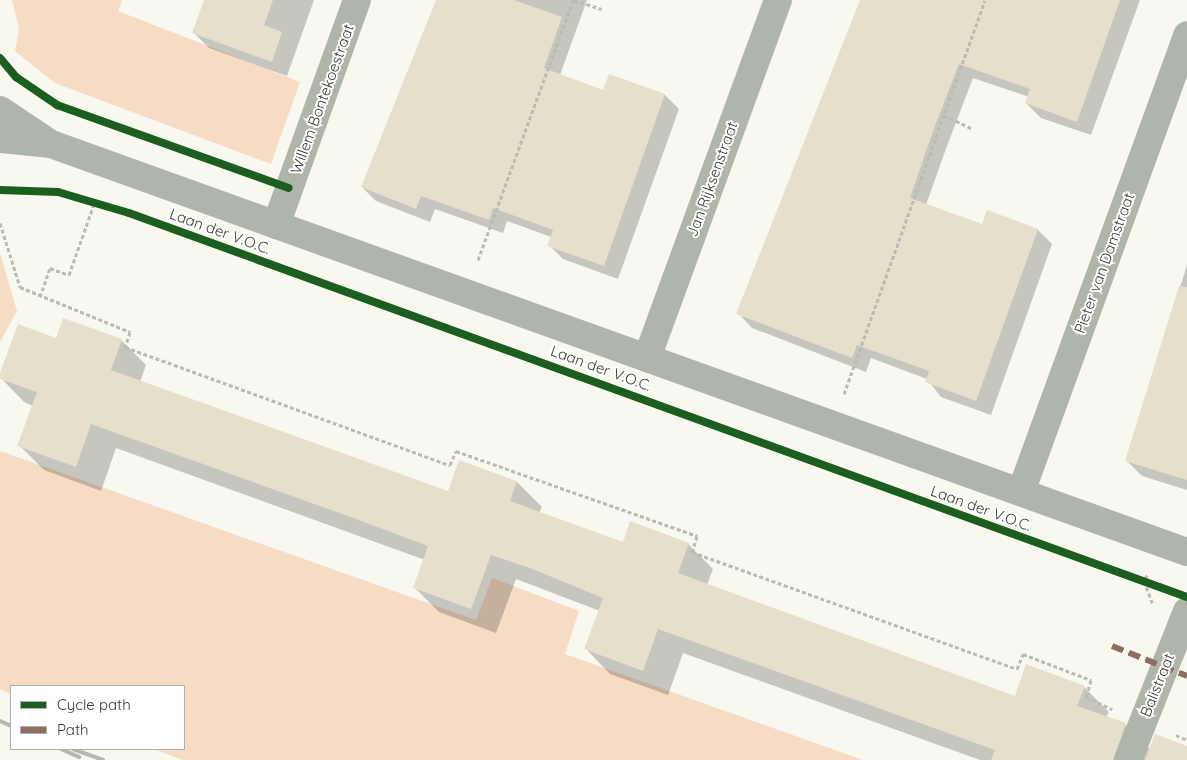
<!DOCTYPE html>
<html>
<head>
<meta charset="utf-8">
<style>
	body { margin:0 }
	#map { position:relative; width:1187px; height:760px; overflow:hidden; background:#f8f8ef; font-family:Quicksand,sans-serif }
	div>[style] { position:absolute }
	.green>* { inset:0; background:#f6dcc5 }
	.shadow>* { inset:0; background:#0003 }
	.building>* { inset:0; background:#e6dfcc }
	.path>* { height:3px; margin-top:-1.5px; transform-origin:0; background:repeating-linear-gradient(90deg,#b8bcb3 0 4px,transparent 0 6.5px) }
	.minor>* { height:28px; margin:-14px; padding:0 14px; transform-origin:14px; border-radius:14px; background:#b0b5aa }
	.rail>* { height:4px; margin:-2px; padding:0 2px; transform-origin:2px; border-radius:2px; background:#b7b8b0 }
	.quiet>* { height:6px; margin-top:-3px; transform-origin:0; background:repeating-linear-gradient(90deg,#8d6e63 0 12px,transparent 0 18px) }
	.cycleway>* { height:8px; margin:-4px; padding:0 4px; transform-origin:4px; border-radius:4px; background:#1b5e20 }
	span { translate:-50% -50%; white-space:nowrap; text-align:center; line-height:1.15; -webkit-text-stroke:4px #fff; paint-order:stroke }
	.street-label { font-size:15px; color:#383831 }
	.legend { position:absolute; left:10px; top:685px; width:175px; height:65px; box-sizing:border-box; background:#fff; border:1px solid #afafad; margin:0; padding:6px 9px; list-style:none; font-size:15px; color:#383831 }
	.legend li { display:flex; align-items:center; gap:10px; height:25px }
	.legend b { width:25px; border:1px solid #afafad }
</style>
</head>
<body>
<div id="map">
	<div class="green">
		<div style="clip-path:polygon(12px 0,122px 0,118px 11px,300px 82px,271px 164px,55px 83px,15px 51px,19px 29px)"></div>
		<div style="clip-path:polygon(0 253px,17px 311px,0 342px)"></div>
		<div style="clip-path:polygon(0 451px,476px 620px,492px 578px,579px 611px,565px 654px,863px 760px,183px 760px,153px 749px,184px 749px,184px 686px,11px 686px,11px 694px,0 689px)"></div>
	</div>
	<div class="shadow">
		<div style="clip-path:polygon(206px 0,314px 0,287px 76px,209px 48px,194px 33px)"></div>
		<div style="clip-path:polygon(437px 0,587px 0,560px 75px,604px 91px,610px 75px,665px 95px,679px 109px,618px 279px,563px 259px,549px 245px,551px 237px,507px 221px,503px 233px,435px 209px,430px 222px,376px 201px,362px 187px)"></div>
		<div style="clip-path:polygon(861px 0,1140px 0,1091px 135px,1041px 118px,1026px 103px,1029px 97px,973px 78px,947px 146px,926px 205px,982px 226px,988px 212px,1038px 230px,1052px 244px,991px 415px,941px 397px,927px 379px,871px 358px,866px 372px,752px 328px,738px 313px)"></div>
		<div style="clip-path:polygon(1187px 265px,1187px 490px,1142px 476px,1127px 461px)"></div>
		<div style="clip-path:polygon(121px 340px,146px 365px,140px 382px,448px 493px,460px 462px,517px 482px,542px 507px,539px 513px,624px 543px,688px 544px,713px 569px,707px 585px,1016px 697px,1084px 687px,1109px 712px,1106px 718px,1125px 725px,1150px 749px,1187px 748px,1187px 760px,980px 760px,683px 653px,668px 695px,610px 674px,586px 649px,600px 611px,516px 579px,496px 633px,439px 612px,415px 588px,425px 560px,116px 448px,101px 491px,44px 470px,19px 445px,33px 406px,24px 402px,0 377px)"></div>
	</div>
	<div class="building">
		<div style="clip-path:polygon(204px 0,273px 0,264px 25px,282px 32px,272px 62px,192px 33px)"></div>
		<div style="clip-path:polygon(436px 0,514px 0,562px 17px,544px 68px,603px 90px,609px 74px,665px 94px,604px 266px,547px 246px,553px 230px,493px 208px,489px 220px,421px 196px,416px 209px,361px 187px)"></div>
		<div style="clip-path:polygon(860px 0,1120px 0,1077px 122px,1025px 103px,1030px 89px,959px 64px,933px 131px,910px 198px,982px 224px,987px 210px,1038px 229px,976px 401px,925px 382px,929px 371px,857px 345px,852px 358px,736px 314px)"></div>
		<div style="clip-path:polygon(1179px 286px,1187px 287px,1187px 480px,1125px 461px)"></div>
		<div style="clip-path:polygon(63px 318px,122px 339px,111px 370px,448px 491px,459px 460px,517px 481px,510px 501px,576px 525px,623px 542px,630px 521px,689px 543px,678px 573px,1015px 696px,1026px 664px,1085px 686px,1077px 706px,1126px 723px,1113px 760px,991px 760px,995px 750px,658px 629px,643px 671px,584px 649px,603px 598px,530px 568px,491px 555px,471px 609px,413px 588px,428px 546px,345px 515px,91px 424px,76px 467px,17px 446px,37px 392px,0 379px,0 373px,18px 324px,56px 338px)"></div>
		<div style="clip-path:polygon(1155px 734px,1187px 746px,1187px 760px,1145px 760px)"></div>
	</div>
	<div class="path">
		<div style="left:574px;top:0;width:29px;rotate:18deg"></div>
		<div style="left:944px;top:115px;width:30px;rotate:26deg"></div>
		<div style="left:0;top:223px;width:67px;rotate:72.6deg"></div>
		<div style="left:20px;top:287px;width:119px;rotate:22.2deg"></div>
		<div style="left:130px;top:332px;width:16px;rotate:108deg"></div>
		<div style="left:125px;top:347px;width:346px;rotate:20deg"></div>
		<div style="left:450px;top:465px;width:15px;rotate:-67deg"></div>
		<div style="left:456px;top:451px;width:256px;rotate:19.4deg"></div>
		<div style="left:697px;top:536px;width:17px;rotate:107deg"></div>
		<div style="left:692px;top:552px;width:345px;rotate:19.8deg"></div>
		<div style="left:1017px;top:669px;width:16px;rotate:-68deg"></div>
		<div style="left:1023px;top:654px;width:73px;rotate:20.9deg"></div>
		<div style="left:1091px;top:680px;width:18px;rotate:106deg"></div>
		<div style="left:1086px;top:697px;width:29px;rotate:25deg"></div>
		<div style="left:478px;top:260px;width:277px;rotate:-69.9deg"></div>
		<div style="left:40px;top:297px;width:31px;rotate:-71deg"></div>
		<div style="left:50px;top:268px;width:20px;rotate:20deg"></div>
		<div style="left:69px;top:275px;width:78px;rotate:-70.6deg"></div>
		<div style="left:844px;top:394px;width:418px;rotate:-70.3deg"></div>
		<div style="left:1147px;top:575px;width:7px;rotate:117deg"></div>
		<div style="left:1144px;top:581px;width:25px;rotate:69deg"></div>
		<div style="left:1176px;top:735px;width:12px;rotate:24deg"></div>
	</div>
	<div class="minor">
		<div style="left:0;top:110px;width:58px;rotate:33.7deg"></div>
		<div style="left:0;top:139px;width:51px;rotate:5.6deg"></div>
		<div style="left:51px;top:144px;width:1207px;rotate:19.76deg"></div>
		<div style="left:276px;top:225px;width:239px;rotate:-70.2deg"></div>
		<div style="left:647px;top:358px;width:381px;rotate:-69.9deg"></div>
		<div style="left:1021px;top:492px;width:486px;rotate:-70deg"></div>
		<div style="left:1128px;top:760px;width:160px;rotate:-68.4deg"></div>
	</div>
	<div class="rail">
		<div style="left:0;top:721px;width:12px;rotate:24deg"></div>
		<div style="left:61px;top:749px;width:20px;rotate:24deg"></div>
		<div style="left:73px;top:749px;width:32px;rotate:20deg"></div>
	</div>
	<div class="quiet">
		<div style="left:1112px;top:646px;width:81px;rotate:21.8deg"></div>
	</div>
	<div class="cycleway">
		<div style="left:0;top:58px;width:25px;rotate:50deg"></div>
		<div style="left:16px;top:77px;width:50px;rotate:34.3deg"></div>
		<div style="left:57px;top:105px;width:246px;rotate:19.7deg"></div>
		<div style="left:0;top:190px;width:58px;rotate:2deg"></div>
		<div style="left:58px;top:192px;width:74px;rotate:16.5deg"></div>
		<div style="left:129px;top:213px;width:1126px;rotate:19.95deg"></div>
	</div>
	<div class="street-label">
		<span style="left:322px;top:99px;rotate:-70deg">Willem Bontekoestraat</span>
		<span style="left:712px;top:179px;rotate:-70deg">Jan Rijksenstraat</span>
		<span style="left:220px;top:231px;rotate:20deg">Laan der V.O.C.</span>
		<span style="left:1104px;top:263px;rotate:-70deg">Pieter van Damstraat</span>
		<span style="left:601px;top:368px;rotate:20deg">Laan der V.O.C.</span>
		<span style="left:981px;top:508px;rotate:20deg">Laan der V.O.C.</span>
		<span style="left:1157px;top:685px;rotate:-68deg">Balistraat</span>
	</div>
	<ul class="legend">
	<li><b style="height:6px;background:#1b5e20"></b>Cycle path</li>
	<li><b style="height:6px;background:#8d6e63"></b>Path</li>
	</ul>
</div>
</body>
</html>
